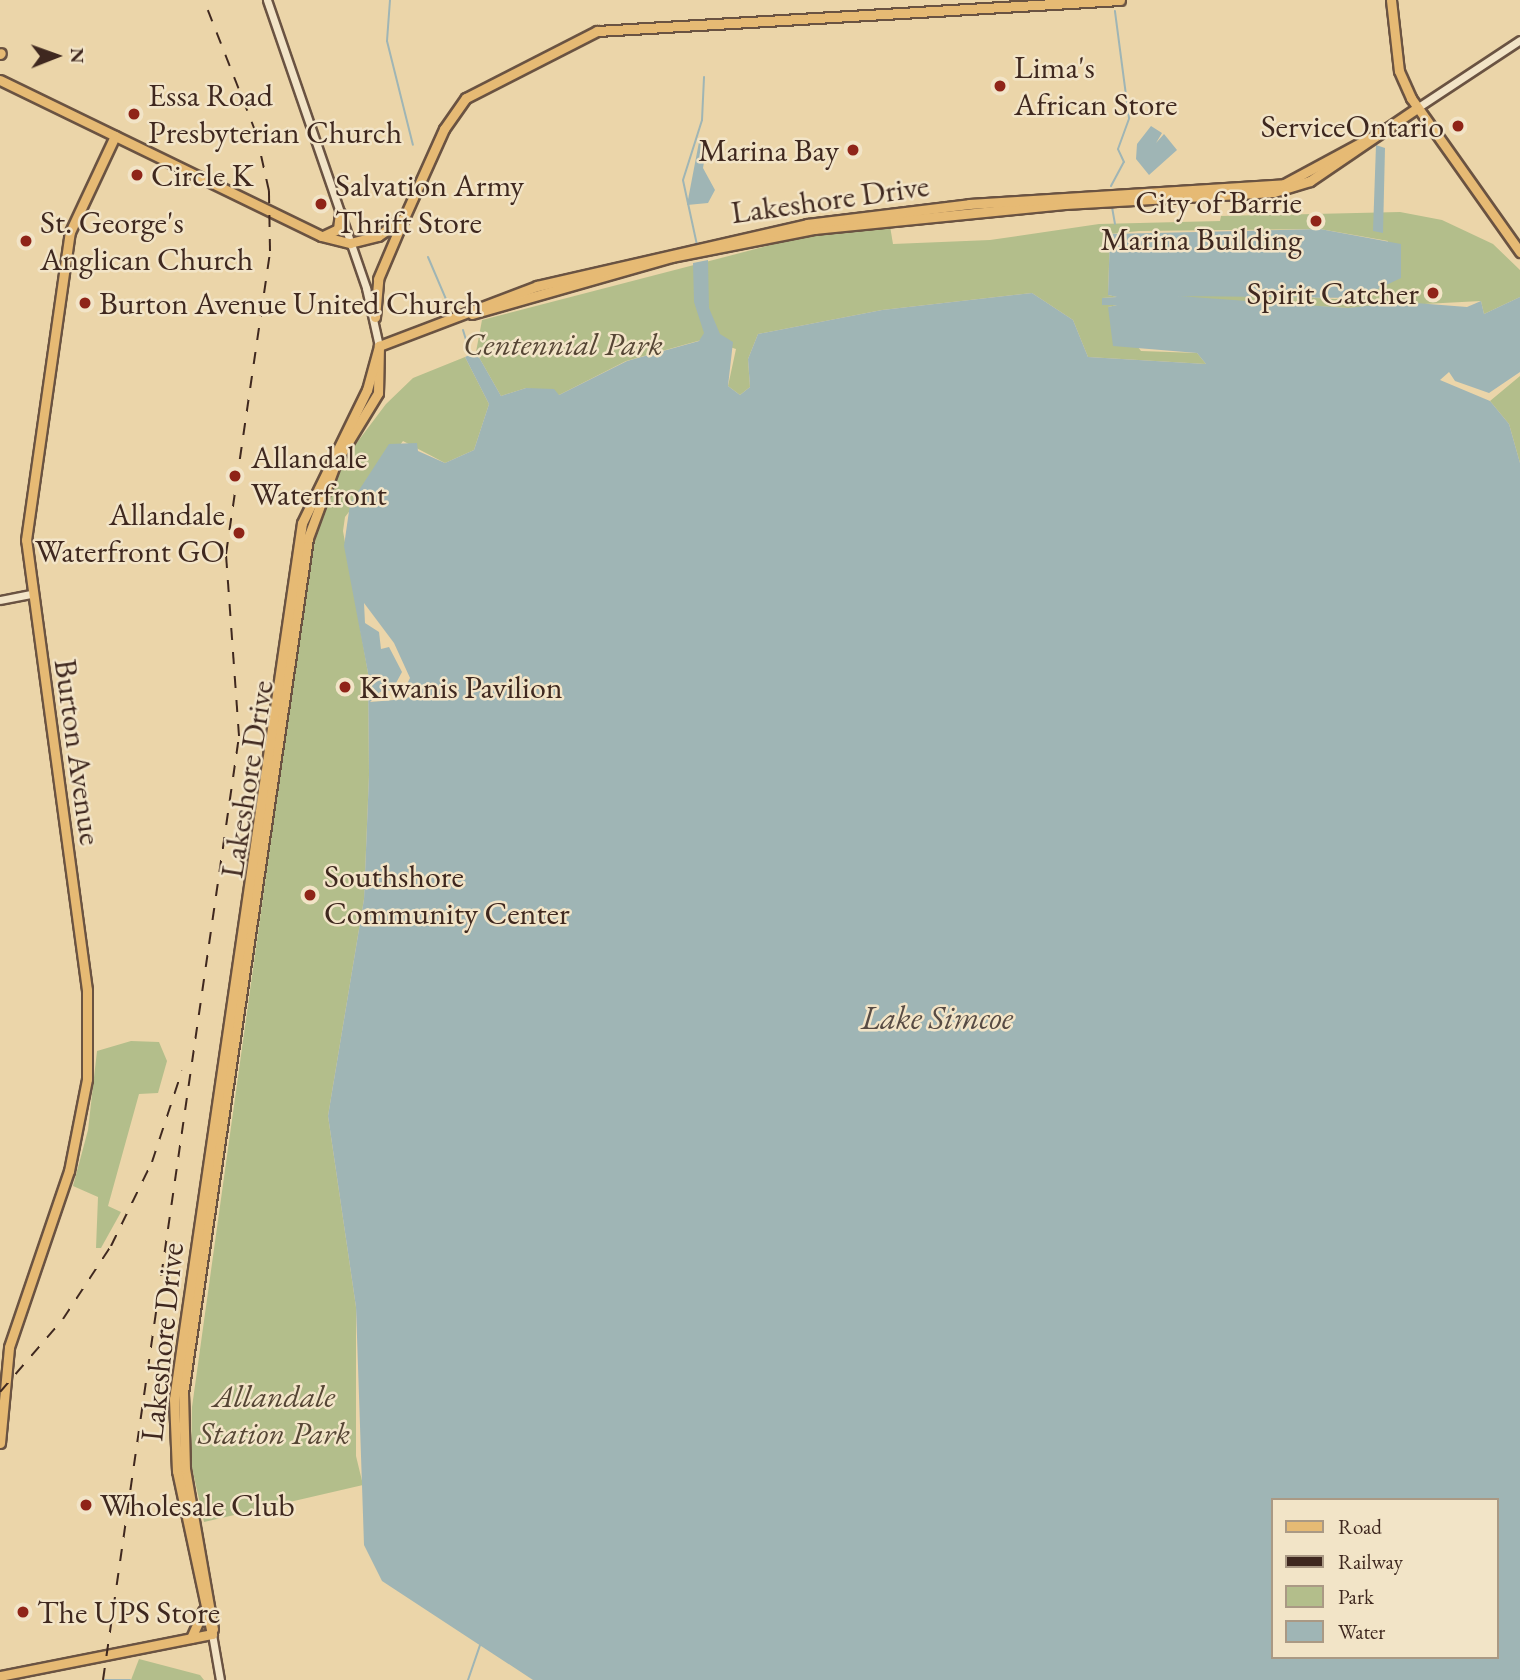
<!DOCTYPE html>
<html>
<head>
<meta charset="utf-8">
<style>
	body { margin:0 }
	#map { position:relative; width:1520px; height:1680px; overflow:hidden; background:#ebd5a9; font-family:"EB Garamond",serif }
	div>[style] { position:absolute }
	.green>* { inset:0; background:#b3be8b }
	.water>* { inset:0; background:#9fb5b5 }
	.stream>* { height:2px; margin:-1px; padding:0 1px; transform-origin:1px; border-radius:1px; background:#9fb5b5 }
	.roads { filter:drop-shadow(2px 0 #6a5342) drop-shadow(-2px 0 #6a5342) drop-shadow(0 2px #6a5342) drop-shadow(0 -2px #6a5342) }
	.minor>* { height:7px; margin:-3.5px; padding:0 3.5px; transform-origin:3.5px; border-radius:3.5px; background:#f2e4c7 }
	.major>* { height:9px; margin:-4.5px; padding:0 4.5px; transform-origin:4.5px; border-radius:4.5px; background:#e6ba74 }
	.rail>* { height:2px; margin-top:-1px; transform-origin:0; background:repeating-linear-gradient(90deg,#3f281f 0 12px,transparent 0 24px) }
	.dots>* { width:19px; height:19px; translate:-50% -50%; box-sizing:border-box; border:4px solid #f2e4c7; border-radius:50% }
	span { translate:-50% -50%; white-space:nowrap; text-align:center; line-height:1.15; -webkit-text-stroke:5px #f2e4c7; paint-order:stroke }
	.poi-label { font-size:32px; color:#3f281f }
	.left { translate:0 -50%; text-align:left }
	.right { translate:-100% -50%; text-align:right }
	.street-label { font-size:32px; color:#3f281f }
	.park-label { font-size:32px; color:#564635; font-style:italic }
	.water-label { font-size:33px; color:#574b44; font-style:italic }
	.legend { position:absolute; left:1271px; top:1498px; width:228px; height:161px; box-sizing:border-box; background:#f2e4c7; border:2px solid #aa9984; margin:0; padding:9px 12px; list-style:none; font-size:21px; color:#3f281f }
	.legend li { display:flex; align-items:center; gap:14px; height:35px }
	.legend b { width:35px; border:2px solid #aa9984 }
	.north { position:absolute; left:21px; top:21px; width:70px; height:70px; -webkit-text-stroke:5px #f2e4c7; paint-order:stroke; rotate:89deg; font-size:19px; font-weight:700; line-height:28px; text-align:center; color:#3f281f }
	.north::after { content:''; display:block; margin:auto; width:24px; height:32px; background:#3f281f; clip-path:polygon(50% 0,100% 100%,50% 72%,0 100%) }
</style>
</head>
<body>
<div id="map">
	<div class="green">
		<div style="clip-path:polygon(1400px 212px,1442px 220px,1493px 244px,1520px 270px,1520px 297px,1484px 314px,1481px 301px,1348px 308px,1181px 298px,1182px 291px,1335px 299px,1376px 295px,1388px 241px,1320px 229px,1139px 231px,1110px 234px,1108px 295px,1117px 297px,1102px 298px,1117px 305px,1108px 307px,1141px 351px,1197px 353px,1206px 364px,1088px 357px,1073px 320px,1032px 293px,882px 310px,758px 334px,748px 359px,750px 387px,740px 395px,728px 386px,736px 349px,705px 339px,626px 361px,559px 395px,526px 388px,501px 396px,476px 352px,482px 320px,798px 238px,890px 226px,893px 244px,990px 240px,1099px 224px,1220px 221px,1221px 216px)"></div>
		<div style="clip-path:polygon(465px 357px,489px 404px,474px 450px,445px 463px,403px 441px,345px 517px,343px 531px,368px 673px,369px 775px,364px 899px,328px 1116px,356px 1307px,356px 1456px,363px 1485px,204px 1522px,191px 1463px,192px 1407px,314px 531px,334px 473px,386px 404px,413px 378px)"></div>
		<div style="clip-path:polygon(1520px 376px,1520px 463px,1509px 424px,1490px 401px)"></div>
		<div style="clip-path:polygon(131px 1041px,159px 1042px,167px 1061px,158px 1093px,139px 1094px,108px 1206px,121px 1212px,101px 1248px,96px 1248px,98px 1197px,73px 1186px,88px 1130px,97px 1051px)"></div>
		<div style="clip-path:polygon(139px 1659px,200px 1675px,204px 1680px,131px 1680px)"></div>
	</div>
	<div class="water">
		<div style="clip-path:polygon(1151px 126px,1162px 133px,1156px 143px,1164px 134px,1177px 150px,1149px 175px,1136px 159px,1137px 144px)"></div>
		<div style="clip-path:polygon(708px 139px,703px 168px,715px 190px,708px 203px,687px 205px,699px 142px)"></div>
		<div style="clip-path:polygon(1376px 145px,1385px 148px,1383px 233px,1373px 231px)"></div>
		<div style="clip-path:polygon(evenodd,1320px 229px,1401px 244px,1401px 278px,1359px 298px,1178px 296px,1348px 308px,1403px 302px,1467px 307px,1481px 301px,1484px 314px,1520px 297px,1520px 372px,1489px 393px,1455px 381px,1449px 372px,1440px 380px,1490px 401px,1509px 424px,1520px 463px,1520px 1680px,533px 1680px,382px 1581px,364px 1545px,356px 1307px,328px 1116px,364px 899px,369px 775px,368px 673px,344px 546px,350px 504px,389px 444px,417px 443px,418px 451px,445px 463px,474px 450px,489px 404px,465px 357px,476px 352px,501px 396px,526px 388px,554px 389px,559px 395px,627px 361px,699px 341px,704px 333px,694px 302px,693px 263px,708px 260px,709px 308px,720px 334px,733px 342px,728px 386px,740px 395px,750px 387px,748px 359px,758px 334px,882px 310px,1032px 293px,1073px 320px,1088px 357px,1206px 364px,1197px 353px,1113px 346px,1108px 307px,1117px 305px,1102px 305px,1102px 298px,1117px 297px,1108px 295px,1110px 234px,1320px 229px,364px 603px,394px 643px,410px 678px,406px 686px,396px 683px,402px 672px,389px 647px,381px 649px,379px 632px,365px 623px,364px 603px,1320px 229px,411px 687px,416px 692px,406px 699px,370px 702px,380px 692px,411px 687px,1320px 229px,1273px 1500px,1497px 1500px,1497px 1657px,1273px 1657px,1273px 1500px)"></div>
	</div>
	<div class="stream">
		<div style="left:390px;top:0;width:41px;rotate:94.2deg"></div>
		<div style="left:387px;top:41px;width:107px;rotate:76deg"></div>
		<div style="left:1111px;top:186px;width:27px;rotate:-62deg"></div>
		<div style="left:1124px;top:162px;width:14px;rotate:-115deg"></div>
		<div style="left:1118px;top:149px;width:33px;rotate:-70deg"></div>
		<div style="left:1129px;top:118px;width:108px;rotate:-97.5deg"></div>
		<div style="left:1112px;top:207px;width:17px;rotate:80deg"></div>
		<div style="left:697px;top:245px;width:66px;rotate:-102.2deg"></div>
		<div style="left:683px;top:180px;width:63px;rotate:-72.4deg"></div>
		<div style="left:702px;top:120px;width:43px;rotate:-87.3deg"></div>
		<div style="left:428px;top:257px;width:51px;rotate:66.9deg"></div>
		<div style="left:463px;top:330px;width:27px;rotate:73deg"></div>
		<div style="left:105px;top:1680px;width:25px"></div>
		<div style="left:468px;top:1680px;width:39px;rotate:-71deg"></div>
	</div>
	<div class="roads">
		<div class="minor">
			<div style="left:267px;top:0;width:305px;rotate:71deg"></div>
			<div style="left:366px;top:288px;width:59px;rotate:77.4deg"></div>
			<div style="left:1417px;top:108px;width:123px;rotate:-33.4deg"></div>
			<div style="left:0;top:600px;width:33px;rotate:-11deg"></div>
			<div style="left:212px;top:1634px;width:47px;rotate:80.1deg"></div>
		</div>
		<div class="major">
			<div style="left:1391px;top:0;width:71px;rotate:83.6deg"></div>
			<div style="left:1399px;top:71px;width:30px;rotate:66deg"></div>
			<div style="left:1411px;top:98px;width:189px;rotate:54.7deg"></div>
			<div style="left:0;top:54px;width:1px;rotate:-45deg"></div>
			<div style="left:0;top:80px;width:357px;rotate:25.9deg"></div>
			<div style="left:321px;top:236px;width:30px;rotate:14deg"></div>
			<div style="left:350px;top:243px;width:29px;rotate:-14deg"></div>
			<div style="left:378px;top:236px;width:32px;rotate:-35deg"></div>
			<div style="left:404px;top:218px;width:98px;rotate:-65.8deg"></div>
			<div style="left:444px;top:129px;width:38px;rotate:-55deg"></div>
			<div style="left:466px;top:98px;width:147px;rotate:-27.1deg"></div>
			<div style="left:597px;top:31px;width:524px;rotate:-3.39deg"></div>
			<div style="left:323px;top:236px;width:17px;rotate:-25deg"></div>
			<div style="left:338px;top:229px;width:16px;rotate:-83deg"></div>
			<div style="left:472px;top:314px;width:208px;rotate:-15.9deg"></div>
			<div style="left:672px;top:257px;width:145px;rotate:-11.2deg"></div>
			<div style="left:814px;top:229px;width:252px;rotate:-5.7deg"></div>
			<div style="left:1065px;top:204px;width:209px;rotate:-3.3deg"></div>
			<div style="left:1274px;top:192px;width:38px;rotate:-17deg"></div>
			<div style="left:1310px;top:181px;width:130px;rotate:-34.3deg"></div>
			<div style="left:375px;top:317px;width:38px;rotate:-85deg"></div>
			<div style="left:378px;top:279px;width:64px;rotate:-67deg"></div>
			<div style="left:0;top:1443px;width:96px;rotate:-84.6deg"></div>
			<div style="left:9px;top:1347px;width:186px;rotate:-71.2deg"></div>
			<div style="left:69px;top:1171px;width:94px;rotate:-78.9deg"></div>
			<div style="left:87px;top:1079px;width:89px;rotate:-90deg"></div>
			<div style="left:87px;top:990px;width:454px;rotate:-97.7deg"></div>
			<div style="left:26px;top:540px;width:311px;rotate:-81.9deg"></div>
			<div style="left:70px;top:232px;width:106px;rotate:-64.9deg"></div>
			<div style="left:213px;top:1629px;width:162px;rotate:-99.9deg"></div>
			<div style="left:185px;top:1469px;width:76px;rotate:-91.5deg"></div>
			<div style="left:183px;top:1393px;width:864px;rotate:-81.68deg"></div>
			<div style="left:308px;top:538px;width:81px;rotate:-69.8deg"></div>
			<div style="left:336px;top:462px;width:81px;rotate:-58.7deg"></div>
			<div style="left:378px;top:393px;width:47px;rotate:-88.8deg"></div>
			<div style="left:212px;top:1634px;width:167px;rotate:-102.1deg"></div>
			<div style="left:177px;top:1471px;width:72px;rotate:-92.4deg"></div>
			<div style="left:174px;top:1399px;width:885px;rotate:-81.69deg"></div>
			<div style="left:302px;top:523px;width:148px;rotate:-64deg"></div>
			<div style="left:367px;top:390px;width:46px;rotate:-74.7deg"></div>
			<div style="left:379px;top:346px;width:169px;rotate:-20.8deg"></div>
			<div style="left:537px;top:286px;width:277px;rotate:-12.9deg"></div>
			<div style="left:807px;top:224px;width:163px;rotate:-7deg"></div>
			<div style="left:969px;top:204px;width:316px;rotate:-3.6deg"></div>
			<div style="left:1284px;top:184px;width:120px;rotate:-28.3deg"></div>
			<div style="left:191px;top:1638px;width:30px;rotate:-66deg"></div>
			<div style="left:0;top:1676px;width:216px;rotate:-11.2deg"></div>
		</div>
	</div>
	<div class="rail">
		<div style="left:0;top:1392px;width:96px;rotate:-49.2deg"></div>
		<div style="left:63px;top:1319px;width:87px;rotate:-56.7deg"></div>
		<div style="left:111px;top:1246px;width:93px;rotate:-64deg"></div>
		<div style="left:152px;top:1162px;width:96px;rotate:-71.8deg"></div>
		<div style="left:103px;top:1680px;width:954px;rotate:-81.8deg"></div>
		<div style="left:239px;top:736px;width:182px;rotate:-94.1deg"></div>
		<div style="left:226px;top:554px;width:306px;rotate:-81.7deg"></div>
		<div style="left:270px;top:251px;width:60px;rotate:-91deg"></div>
		<div style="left:269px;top:191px;width:59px;rotate:-102.6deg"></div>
		<div style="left:256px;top:133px;width:143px;rotate:-111.4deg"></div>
	</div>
	<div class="dots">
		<div style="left:1000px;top:86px;background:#8f2418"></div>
		<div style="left:134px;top:114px;background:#8f2418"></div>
		<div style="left:1458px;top:126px;background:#8f2418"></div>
		<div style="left:853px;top:150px;background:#8f2418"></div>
		<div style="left:137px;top:175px;background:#8f2418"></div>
		<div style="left:321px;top:204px;background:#8f2418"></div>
		<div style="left:1316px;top:221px;background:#8f2418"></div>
		<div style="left:26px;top:241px;background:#8f2418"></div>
		<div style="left:1433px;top:293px;background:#8f2418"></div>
		<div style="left:85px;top:303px;background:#8f2418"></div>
		<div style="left:235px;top:476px;background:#8f2418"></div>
		<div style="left:239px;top:533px;background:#8f2418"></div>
		<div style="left:345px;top:687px;background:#8f2418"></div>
		<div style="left:310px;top:895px;background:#8f2418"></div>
		<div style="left:86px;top:1505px;background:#8f2418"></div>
		<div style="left:23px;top:1612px;background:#8f2418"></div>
	</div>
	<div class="poi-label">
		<span class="left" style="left:1014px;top:86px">Lima's<br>African Store</span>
		<span class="left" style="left:148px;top:114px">Essa Road<br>Presbyterian Church</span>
		<span class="right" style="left:1444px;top:126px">ServiceOntario</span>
		<span class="right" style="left:839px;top:150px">Marina Bay</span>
		<span class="left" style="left:151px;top:175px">Circle K</span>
		<span class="left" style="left:335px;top:204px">Salvation Army<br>Thrift Store</span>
		<span class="right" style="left:1302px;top:221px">City of Barrie<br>Marina Building</span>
		<span class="left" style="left:40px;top:241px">St. George's<br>Anglican Church</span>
		<span class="right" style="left:1419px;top:293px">Spirit Catcher</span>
		<span class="left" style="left:99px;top:303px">Burton Avenue United Church</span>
		<span class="left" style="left:251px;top:476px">Allandale<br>Waterfront</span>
		<span class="right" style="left:225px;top:533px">Allandale<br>Waterfront GO</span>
		<span class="left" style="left:359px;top:687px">Kiwanis Pavilion</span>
		<span class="left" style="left:324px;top:895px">Southshore<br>Community Center</span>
		<span class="left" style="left:100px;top:1505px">Wholesale Club</span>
		<span class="left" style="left:37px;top:1612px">The UPS Store</span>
	</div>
	<div class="street-label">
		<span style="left:830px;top:199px;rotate:-8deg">Lakeshore Drive</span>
		<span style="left:78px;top:752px;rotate:82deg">Burton Avenue</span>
		<span style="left:247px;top:779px;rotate:-81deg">Lakeshore Drive</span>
		<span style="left:162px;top:1342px;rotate:-84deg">Lakeshore Drive</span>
	</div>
	<div class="park-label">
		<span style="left:563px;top:344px">Centennial Park</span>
		<span style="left:274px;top:1415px">Allandale<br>Station Park</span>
	</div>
	<div class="water-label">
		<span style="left:937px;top:1018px">Lake Simcoe</span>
	</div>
	<ul class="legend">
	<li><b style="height:9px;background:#e6ba74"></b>Road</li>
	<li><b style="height:9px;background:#3f281f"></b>Railway</li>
	<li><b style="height:19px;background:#b3be8b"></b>Park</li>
	<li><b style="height:19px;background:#9fb5b5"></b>Water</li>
	</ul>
	<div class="north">N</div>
</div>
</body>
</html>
